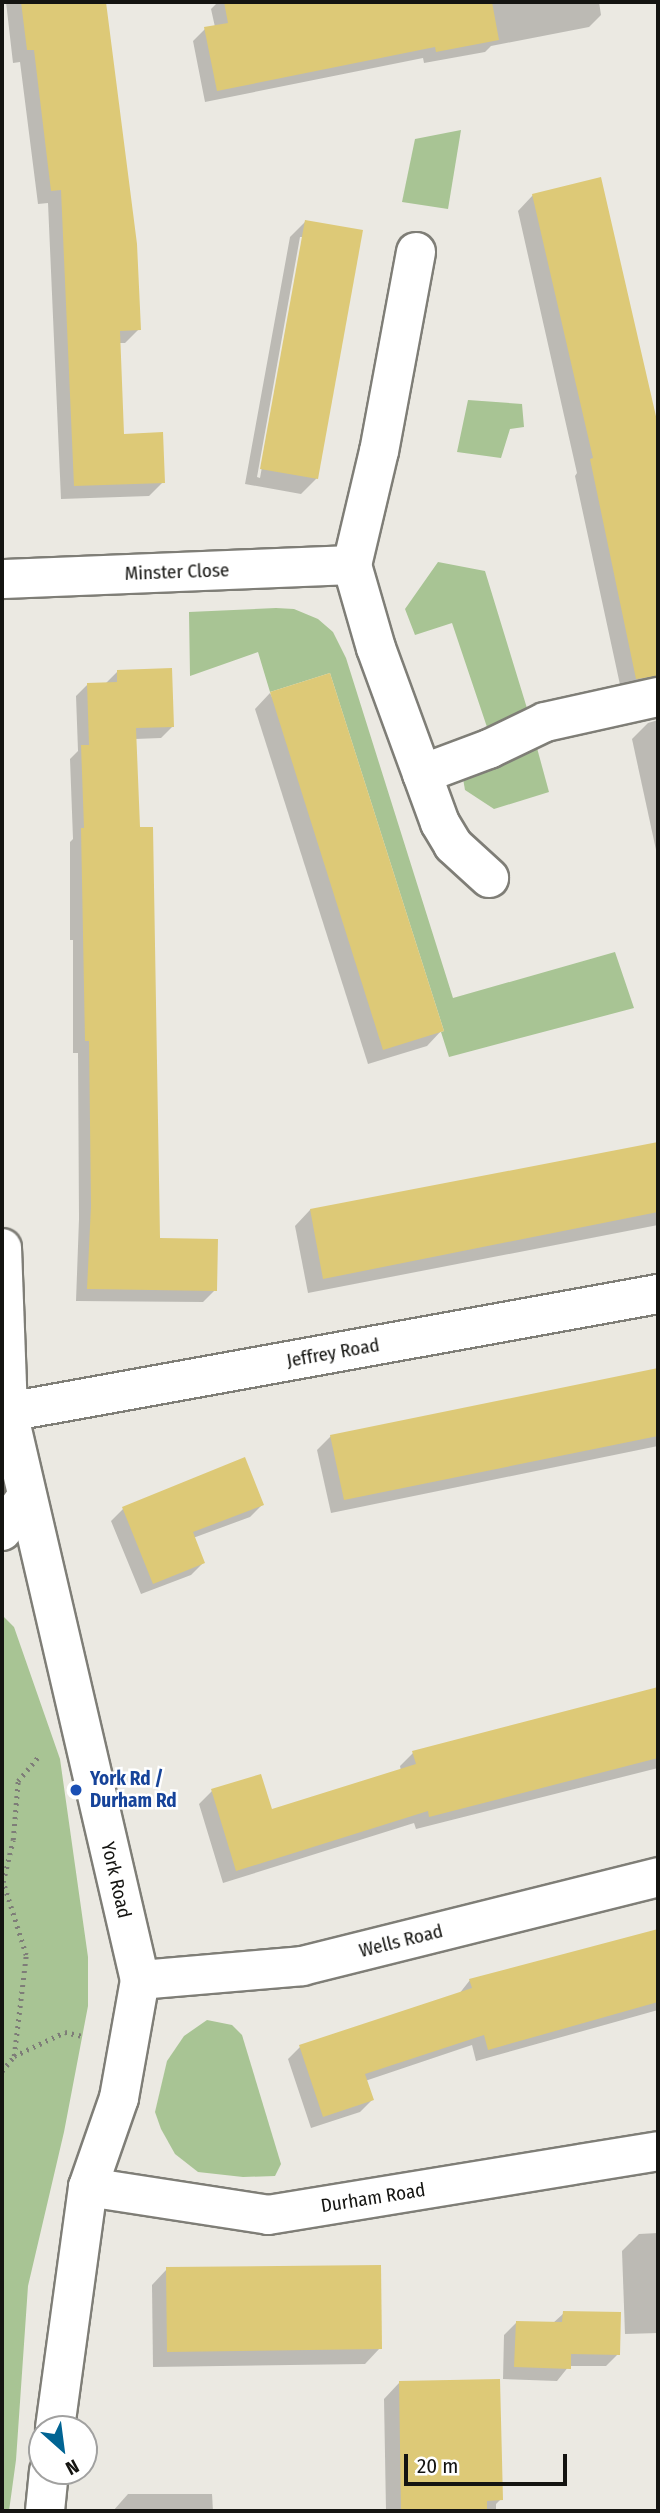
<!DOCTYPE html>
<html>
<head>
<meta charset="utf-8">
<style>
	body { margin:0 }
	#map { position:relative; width:660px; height:2513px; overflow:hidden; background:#ebe9e2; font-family:"Fira Sans Condensed",sans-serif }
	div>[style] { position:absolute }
	.green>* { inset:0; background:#a8c494 }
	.shadow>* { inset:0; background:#0003 }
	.building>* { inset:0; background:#ddc977 }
	.path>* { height:4.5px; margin-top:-2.25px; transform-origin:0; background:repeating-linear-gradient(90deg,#7e7d78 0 2px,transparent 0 7px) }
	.roads { filter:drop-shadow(2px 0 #7f7e77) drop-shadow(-2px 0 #7f7e77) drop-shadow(0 2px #7f7e77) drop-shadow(0 -2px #7f7e77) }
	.minor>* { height:38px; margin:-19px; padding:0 19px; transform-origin:19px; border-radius:19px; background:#fff }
	.dots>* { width:19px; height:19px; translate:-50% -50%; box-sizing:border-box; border:4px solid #fff; border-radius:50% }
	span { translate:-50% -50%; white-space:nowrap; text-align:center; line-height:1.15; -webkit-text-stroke:5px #fff; paint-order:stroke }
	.street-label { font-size:19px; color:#141411 }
	.transit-label { font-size:19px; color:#164399; font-weight:700 }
	.left { translate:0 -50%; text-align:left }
	.frame { position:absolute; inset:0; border:4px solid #141411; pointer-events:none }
	.north { position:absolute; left:28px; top:2415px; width:70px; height:70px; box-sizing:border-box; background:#fff; border:2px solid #a1a1a0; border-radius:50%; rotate:152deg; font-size:19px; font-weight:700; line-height:28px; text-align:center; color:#141411 }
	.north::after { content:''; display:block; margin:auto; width:24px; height:32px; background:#016493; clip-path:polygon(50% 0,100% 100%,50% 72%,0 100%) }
	.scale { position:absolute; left:404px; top:2454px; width:163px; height:32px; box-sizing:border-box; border:4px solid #141411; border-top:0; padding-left:9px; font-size:21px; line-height:24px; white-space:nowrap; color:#141411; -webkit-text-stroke:5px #fff; paint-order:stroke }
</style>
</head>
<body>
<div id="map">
	<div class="green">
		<div style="clip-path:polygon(461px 130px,448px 209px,402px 202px,415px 139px)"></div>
		<div style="clip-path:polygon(468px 400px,522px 404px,524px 427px,510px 429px,501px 458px,457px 452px)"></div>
		<div style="clip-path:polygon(438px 562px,485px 571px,530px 718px,491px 739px,452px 623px,415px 635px,405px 609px)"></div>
		<div style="clip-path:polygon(276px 608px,294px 609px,318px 619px,333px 632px,346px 658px,453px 998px,615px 952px,634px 1008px,449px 1057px,441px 1032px,444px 1031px,330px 673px,270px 692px,258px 652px,190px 676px,189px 612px)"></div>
		<div style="clip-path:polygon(534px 737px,549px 792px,494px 809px,465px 790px,461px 767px)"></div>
		<div style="clip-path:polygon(2px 1615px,14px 1627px,60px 1759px,88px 1957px,88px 2006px,64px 2132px,28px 2286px,16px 2460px,9px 2511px,2px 2511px)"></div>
		<div style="clip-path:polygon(207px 2020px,232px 2025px,242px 2035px,281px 2164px,275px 2176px,243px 2177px,198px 2172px,175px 2154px,161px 2129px,155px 2112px,167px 2061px,184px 2036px)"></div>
	</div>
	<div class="shadow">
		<div style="clip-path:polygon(6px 2px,105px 2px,135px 244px,139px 329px,125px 343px,119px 343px,122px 435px,163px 482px,149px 496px,61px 499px,48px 203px,38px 204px,20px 62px,13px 63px)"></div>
		<div style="clip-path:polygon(218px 2px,599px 2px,601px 15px,589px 27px,491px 46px,485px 52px,424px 63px,423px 58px,205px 102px,193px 41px,205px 29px,215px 27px,211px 9px)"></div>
		<div style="clip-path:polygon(533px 195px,650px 398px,658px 438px,658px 697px,622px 694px,575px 476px,577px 473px,518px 211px)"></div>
		<div style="clip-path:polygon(evenodd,306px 221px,317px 478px,301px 494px,245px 484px,290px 237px,306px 221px,300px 237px,304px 237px,260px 478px,257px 477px,300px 237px)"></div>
		<div style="clip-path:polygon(117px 672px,173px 726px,161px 738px,135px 739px,158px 1240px,215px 1290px,203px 1302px,76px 1301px,79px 1219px,78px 1053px,73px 1053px,73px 940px,70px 940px,70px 842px,73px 839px,70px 759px,78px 751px,76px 696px,88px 684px,105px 684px)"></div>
		<div style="clip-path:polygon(270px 693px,442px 1030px,427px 1046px,368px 1064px,255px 709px)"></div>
		<div style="clip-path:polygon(658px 720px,658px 859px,632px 739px,648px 723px)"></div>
		<div style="clip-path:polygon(658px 1144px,658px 1225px,308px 1293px,295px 1226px,310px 1210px)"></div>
		<div style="clip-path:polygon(658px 1372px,658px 1446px,331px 1513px,317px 1450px,331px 1436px)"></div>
		<div style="clip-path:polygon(262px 1505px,250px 1517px,193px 1538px,203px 1563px,191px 1575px,141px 1594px,111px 1521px,123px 1509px)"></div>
		<div style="clip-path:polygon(658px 1690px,658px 1768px,416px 1829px,414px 1823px,223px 1883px,199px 1804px,212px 1791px,271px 1811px,401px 1771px,400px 1766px,413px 1753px)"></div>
		<div style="clip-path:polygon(658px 1931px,658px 2010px,476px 2061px,472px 2045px,365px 2081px,372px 2100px,360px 2112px,311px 2128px,288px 2059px,300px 2047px,459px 1994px,470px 1980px)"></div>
		<div style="clip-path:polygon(658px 2233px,658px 2333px,625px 2334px,622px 2251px,639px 2234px)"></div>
		<div style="clip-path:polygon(167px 2269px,380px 2348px,365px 2364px,153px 2367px,152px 2285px)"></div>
		<div style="clip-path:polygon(564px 2313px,618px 2354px,606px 2366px,569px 2366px,557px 2381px,503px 2379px,504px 2335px,516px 2323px,552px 2324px)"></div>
		<div style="clip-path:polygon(399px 2383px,501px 2499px,496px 2504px,496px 2511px,386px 2511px,384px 2399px)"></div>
		<div style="clip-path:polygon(128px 2494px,212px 2494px,213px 2511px,113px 2511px)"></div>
	</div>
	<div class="building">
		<div style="clip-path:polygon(21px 2px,106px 2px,137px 244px,141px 330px,120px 331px,124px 434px,163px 432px,165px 483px,74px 486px,61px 190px,51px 191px,34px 50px,27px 50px)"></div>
		<div style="clip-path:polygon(224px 2px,492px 2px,499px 40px,436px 52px,435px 47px,217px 91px,204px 27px,228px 23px)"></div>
		<div style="clip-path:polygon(601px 177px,658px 425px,658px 676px,636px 679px,590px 459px,593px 458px,532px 194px)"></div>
		<div style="clip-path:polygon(305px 220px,363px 230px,318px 479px,260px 469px)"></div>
		<div style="clip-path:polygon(172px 668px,174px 727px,136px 728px,140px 827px,153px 827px,160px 1238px,218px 1239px,217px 1291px,87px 1289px,91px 1206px,89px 1041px,85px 1041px,81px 828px,84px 828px,81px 745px,89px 745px,87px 683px,117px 682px,117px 670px)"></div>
		<div style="clip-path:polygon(330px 673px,444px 1031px,383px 1050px,270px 692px)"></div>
		<div style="clip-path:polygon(658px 1142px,658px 1212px,323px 1279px,310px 1209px)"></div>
		<div style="clip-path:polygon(658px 1368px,658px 1436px,344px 1500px,330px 1435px)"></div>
		<div style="clip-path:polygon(245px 1457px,264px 1505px,193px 1532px,205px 1563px,153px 1584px,122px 1507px)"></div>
		<div style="clip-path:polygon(658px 1687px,658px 1758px,429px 1817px,428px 1811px,236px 1871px,211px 1789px,261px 1774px,272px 1809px,416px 1764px,412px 1751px)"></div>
		<div style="clip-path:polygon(658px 1929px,658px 2002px,488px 2050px,484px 2035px,365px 2074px,374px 2100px,323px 2117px,299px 2045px,472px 1988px,469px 1979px)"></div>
		<div style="clip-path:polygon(381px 2265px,382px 2349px,167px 2352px,166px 2267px)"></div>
		<div style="clip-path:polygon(563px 2311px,621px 2312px,620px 2355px,571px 2354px,571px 2369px,514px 2367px,516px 2321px,562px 2322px)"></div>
		<div style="clip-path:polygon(500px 2379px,503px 2500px,487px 2501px,487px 2511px,401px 2511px,399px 2381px)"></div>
	</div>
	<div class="path">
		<div style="left:14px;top:2056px;width:102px;rotate:-83.2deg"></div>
		<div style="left:26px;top:1955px;width:77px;rotate:-107.5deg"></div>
		<div style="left:3px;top:1882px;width:43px;rotate:-76.6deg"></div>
		<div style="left:13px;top:1840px;width:59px;rotate:-85.2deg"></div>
		<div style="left:18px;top:1781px;width:33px;rotate:-50deg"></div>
		<div style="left:2px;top:2071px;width:19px;rotate:-51deg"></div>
		<div style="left:14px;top:2056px;width:56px;rotate:-25.2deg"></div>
		<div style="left:65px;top:2032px;width:18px;rotate:13deg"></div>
	</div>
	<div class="roads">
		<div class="minor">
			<div style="left:416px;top:252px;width:202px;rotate:100.5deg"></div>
			<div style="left:379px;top:451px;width:117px;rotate:103.3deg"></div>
			<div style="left:352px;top:565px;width:86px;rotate:73.9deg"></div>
			<div style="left:376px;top:648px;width:186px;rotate:69.9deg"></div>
			<div style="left:440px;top:823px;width:26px;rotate:59deg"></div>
			<div style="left:453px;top:845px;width:49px;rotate:42.5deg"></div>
			<div style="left:2px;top:579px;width:350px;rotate:-2.3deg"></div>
			<div style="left:422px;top:774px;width:72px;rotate:-20.5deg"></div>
			<div style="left:489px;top:749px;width:62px;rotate:-25.7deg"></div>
			<div style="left:545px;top:722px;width:116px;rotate:-12.5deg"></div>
			<div style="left:2px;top:1248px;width:164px;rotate:87.9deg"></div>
			<div style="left:8px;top:1412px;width:583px;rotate:76.92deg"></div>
			<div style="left:140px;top:1980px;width:120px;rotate:100.1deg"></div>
			<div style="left:119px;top:2098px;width:94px;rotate:109.2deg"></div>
			<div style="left:88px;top:2187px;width:244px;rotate:97.8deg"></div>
			<div style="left:8px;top:1412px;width:661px;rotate:-10.29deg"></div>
			<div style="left:2px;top:1531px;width:43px;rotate:-54.5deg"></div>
			<div style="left:140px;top:1980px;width:163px;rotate:-4.9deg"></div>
			<div style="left:302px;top:1966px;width:367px;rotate:-14deg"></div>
			<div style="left:88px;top:2187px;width:182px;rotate:8.8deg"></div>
			<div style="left:268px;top:2215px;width:395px;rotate:-9.3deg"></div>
			<div style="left:45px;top:2511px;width:40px;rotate:-84.3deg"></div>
		</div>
	</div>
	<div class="dots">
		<div style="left:76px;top:1790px;background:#1a4fb4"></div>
	</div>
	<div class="street-label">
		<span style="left:177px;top:572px;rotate:-2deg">Minster Close</span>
		<span style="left:333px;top:1353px;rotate:-10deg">Jeffrey Road</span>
		<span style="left:116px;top:1880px;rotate:77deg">York Road</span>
		<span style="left:401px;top:1941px;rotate:-14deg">Wells Road</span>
		<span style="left:373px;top:2198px;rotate:-9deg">Durham Road</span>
	</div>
	<div class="transit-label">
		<span class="left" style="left:90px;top:1790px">York Rd /<br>Durham Rd</span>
	</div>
	<div class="frame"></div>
	<div class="north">N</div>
	<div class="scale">20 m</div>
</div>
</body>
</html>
